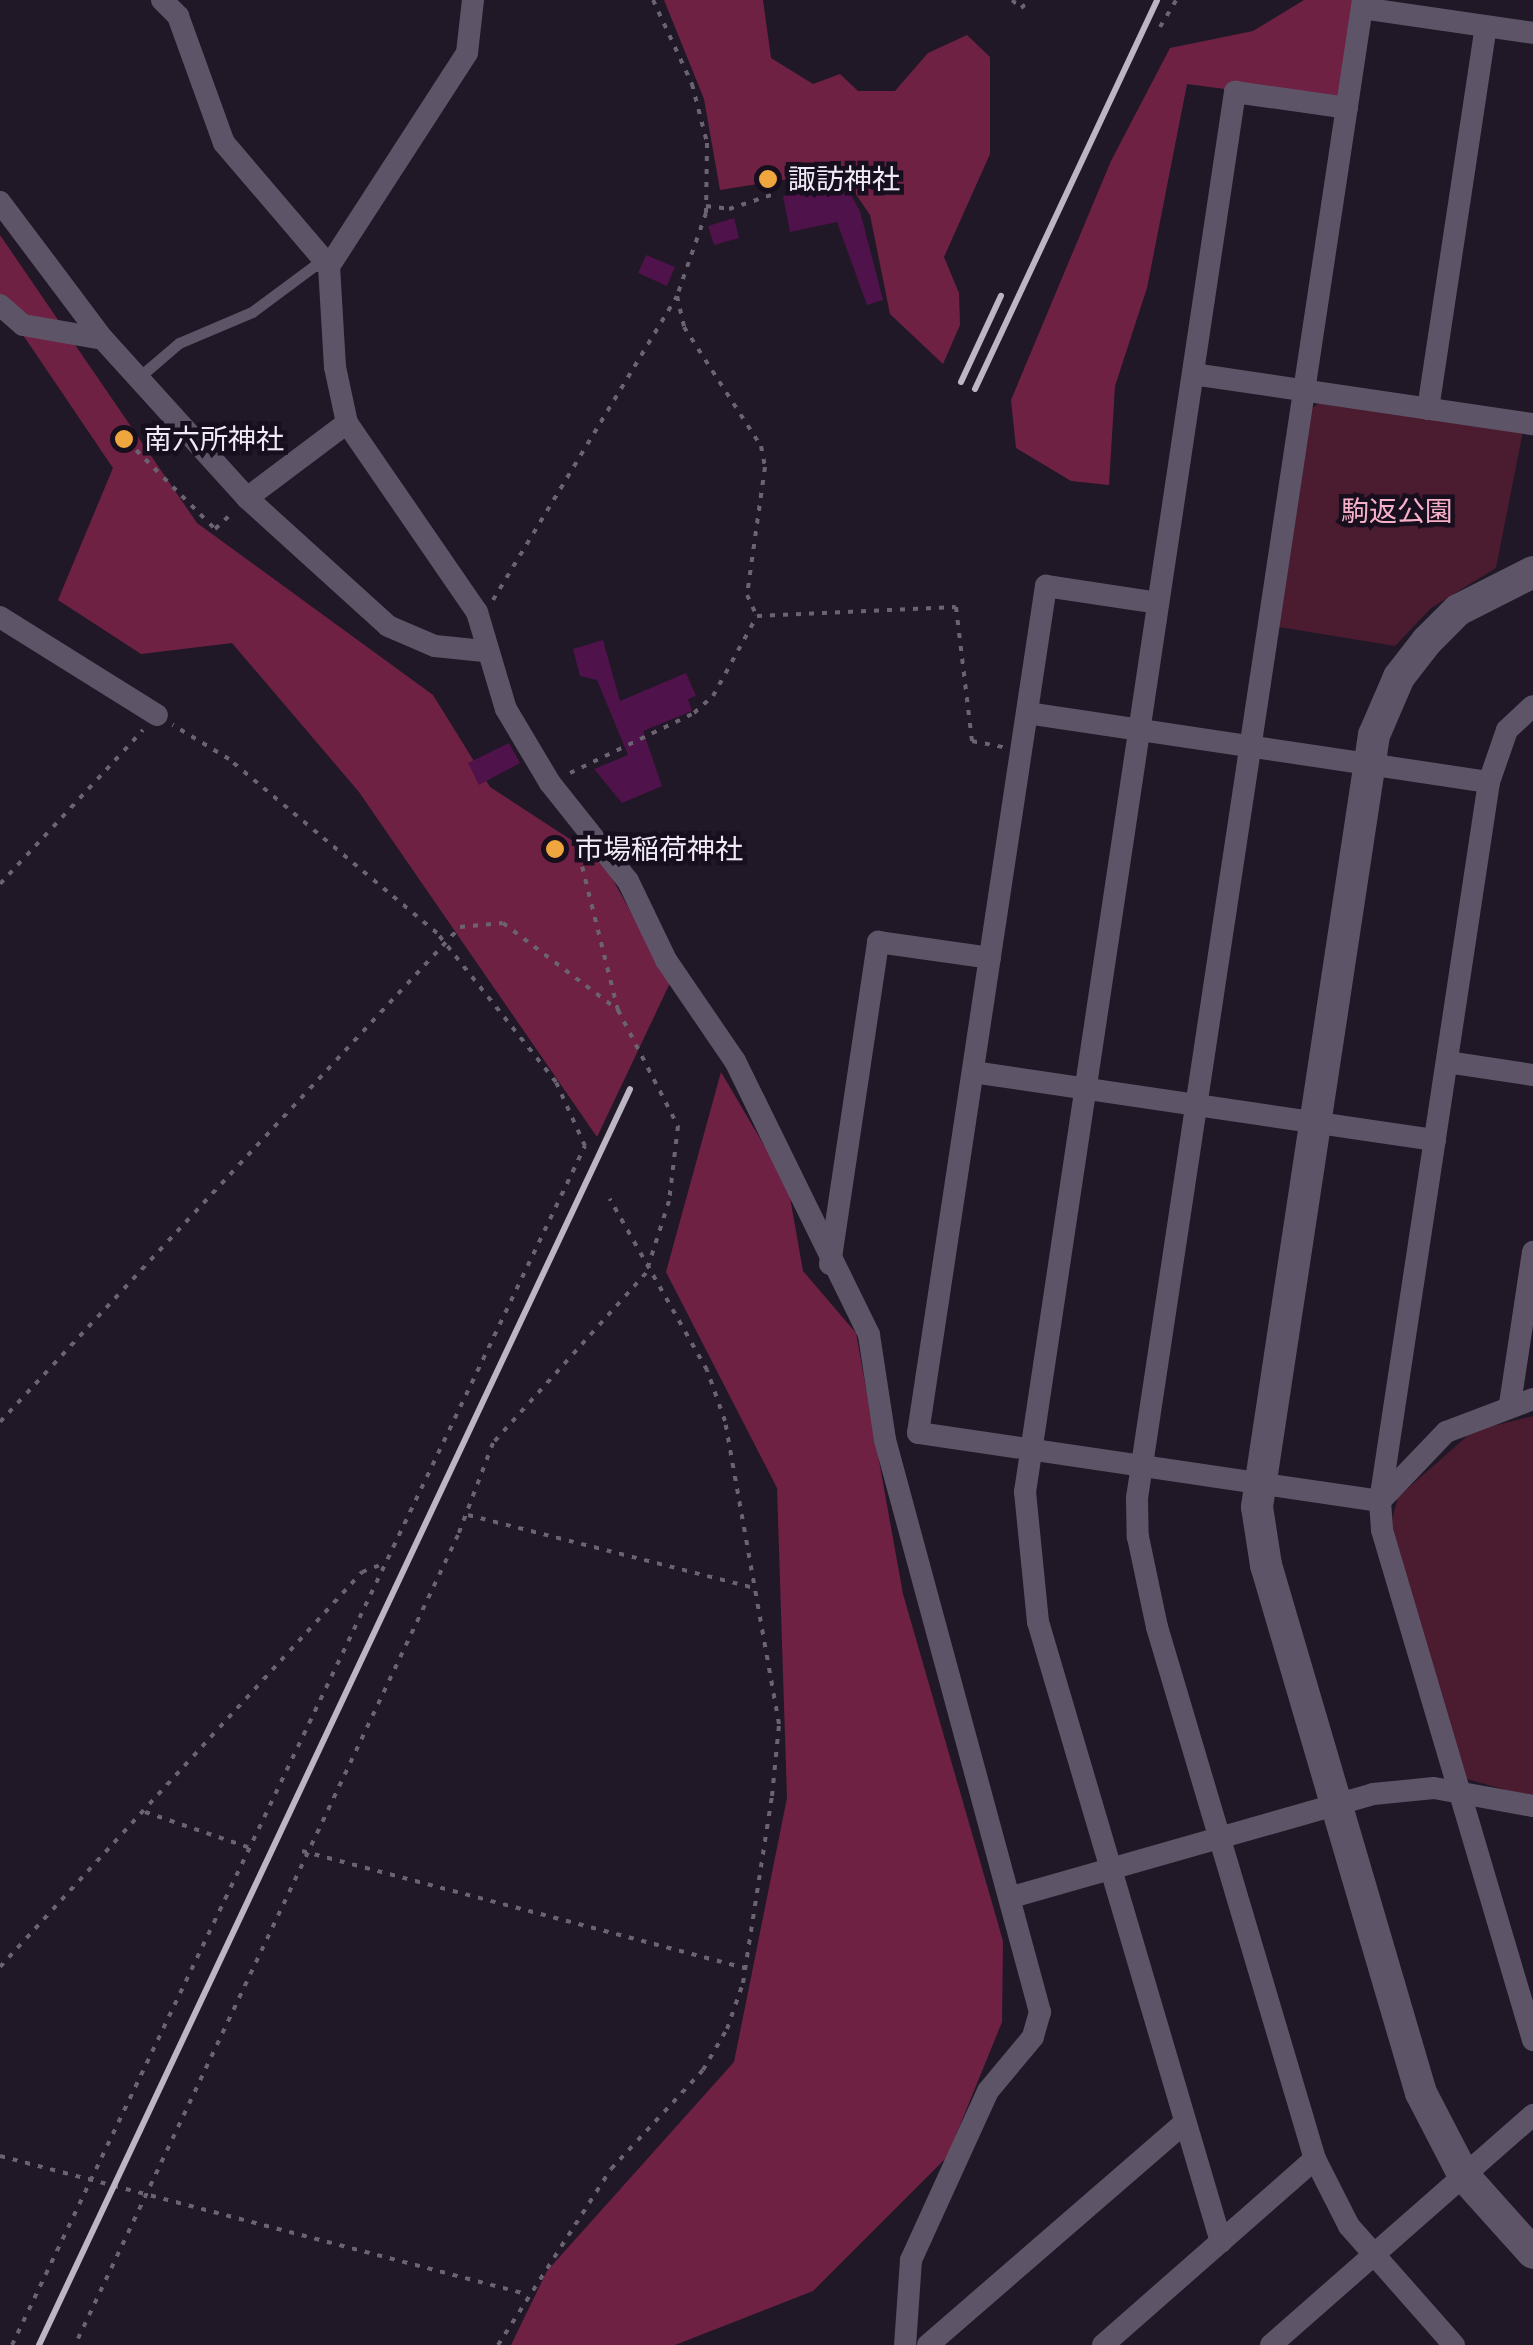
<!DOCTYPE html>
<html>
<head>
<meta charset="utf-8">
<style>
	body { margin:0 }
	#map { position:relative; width:1533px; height:2345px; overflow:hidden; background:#201827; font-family:"Archivo Narrow","Noto Sans JP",sans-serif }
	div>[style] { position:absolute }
	.green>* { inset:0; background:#4b1b2f }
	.forest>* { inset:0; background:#6f2143 }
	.building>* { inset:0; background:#50124a }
	.path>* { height:4px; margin-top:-2px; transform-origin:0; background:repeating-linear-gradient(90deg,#6a6370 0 5px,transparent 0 13px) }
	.lane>* { height:11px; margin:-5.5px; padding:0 5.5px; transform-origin:5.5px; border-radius:5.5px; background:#5d5567 }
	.street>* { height:22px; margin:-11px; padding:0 11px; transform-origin:11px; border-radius:11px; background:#5d5567 }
	.secondary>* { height:32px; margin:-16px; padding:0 16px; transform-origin:16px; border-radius:16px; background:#5d5567 }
	.rail>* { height:6px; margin:-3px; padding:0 3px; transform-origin:3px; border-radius:3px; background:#bcb6c2 }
	.dots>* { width:28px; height:28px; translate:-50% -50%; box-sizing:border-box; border:5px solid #170f1e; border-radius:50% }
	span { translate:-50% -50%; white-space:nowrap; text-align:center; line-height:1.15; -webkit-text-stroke:9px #170f1e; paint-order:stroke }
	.poi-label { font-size:28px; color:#efeaf5 }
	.left { translate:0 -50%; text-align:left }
	.park-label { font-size:28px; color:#f6b0c8 }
</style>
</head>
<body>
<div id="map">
	<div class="green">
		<div style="clip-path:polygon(1323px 400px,1523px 431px,1496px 568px,1431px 608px,1395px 646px,1279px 627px,1312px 408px)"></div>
		<div style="clip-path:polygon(1533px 1416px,1533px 1798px,1464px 1778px,1391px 1524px,1398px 1497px,1473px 1431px)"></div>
	</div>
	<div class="forest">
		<div style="clip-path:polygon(664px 0,763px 0,771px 58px,813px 84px,840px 74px,858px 91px,895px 91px,928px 53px,967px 35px,990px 57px,990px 154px,944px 257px,959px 293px,960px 325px,943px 364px,890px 314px,870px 215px,840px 171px,720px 190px,704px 99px)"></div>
		<div style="clip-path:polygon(1304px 0,1355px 0,1339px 104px,1187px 84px,1147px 288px,1115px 386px,1109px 485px,1071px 481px,1016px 448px,1011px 400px,1111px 161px,1170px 48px,1253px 31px)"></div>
		<div style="clip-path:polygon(0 235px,197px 523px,433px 695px,490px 787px,602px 860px,670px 983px,597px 1137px,359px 792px,232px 643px,141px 654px,58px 600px,113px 468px,0 301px)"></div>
		<div style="clip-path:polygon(721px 1072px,788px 1186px,803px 1271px,856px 1333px,903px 1594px,1003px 1941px,1002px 2022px,947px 2157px,813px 2291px,675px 2345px,511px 2345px,547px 2271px,734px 2062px,787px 1798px,777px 1488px,666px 1272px)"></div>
	</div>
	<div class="building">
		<div style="clip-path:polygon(836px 169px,860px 211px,883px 300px,867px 305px,837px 222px,790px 232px,783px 196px,823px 188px,819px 173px)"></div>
		<div style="clip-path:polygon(734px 218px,739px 238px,714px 245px,708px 226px)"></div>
		<div style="clip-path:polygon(646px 255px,675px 267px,667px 286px,638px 273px)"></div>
		<div style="clip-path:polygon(603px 640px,620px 701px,686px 673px,696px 696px,688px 699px,692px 711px,643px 731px,662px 786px,622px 803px,594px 769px,628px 755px,597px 680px,580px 676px,573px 649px)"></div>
		<div style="clip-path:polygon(509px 743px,520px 763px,479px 785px,468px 763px)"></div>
	</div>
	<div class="path">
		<div style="left:653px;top:0;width:93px;rotate:65.1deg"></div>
		<div style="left:692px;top:84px;width:61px;rotate:75.7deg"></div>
		<div style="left:707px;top:143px;width:70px;rotate:90.8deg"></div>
		<div style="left:706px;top:213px;width:88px;rotate:109.3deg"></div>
		<div style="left:677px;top:296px;width:32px;rotate:77deg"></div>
		<div style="left:684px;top:327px;width:142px;rotate:57.1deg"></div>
		<div style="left:761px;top:446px;width:21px;rotate:79deg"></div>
		<div style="left:765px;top:467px;width:129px;rotate:98deg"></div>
		<div style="left:747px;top:595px;width:23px;rotate:65deg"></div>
		<div style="left:757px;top:616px;width:199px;rotate:-2.6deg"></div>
		<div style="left:956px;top:607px;width:135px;rotate:83.2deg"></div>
		<div style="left:972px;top:741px;width:32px;rotate:11deg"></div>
		<div style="left:1012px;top:0;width:12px;rotate:42deg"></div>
		<div style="left:1021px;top:8px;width:13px;rotate:-39deg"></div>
		<div style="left:1160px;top:27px;width:31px;rotate:-59deg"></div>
		<div style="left:768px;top:185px;width:11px;rotate:68deg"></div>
		<div style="left:706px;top:206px;width:23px;rotate:7deg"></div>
		<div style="left:729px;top:209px;width:51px;rotate:-18.4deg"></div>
		<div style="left:136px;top:450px;width:112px;rotate:45deg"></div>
		<div style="left:215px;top:529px;width:25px;rotate:-43deg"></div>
		<div style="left:493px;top:600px;width:355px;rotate:-58.8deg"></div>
		<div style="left:570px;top:773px;width:138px;rotate:-25.8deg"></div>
		<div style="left:694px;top:713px;width:25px;rotate:-42deg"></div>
		<div style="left:713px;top:696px;width:91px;rotate:-61.2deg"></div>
		<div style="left:560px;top:845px;width:11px;rotate:-10deg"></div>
		<div style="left:579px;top:854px;width:161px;rotate:76deg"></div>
		<div style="left:0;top:884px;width:210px;rotate:-47.1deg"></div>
		<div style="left:0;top:1422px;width:676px;rotate:-47.1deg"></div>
		<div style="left:460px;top:927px;width:43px;rotate:-5.3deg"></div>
		<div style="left:503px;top:923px;width:144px;rotate:37.1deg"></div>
		<div style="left:618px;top:1010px;width:131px;rotate:62.7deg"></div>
		<div style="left:678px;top:1126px;width:76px;rotate:96.8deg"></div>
		<div style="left:669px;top:1201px;width:76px;rotate:107.7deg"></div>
		<div style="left:646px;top:1273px;width:229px;rotate:132deg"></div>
		<div style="left:493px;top:1443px;width:98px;rotate:110.8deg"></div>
		<div style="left:458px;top:1535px;width:896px;rotate:115.31deg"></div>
		<div style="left:468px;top:1515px;width:295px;rotate:14.3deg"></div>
		<div style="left:145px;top:1812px;width:111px;rotate:18.9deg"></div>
		<div style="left:302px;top:1851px;width:458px;rotate:14.8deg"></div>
		<div style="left:0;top:1967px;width:536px;rotate:-47.5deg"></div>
		<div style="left:362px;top:1572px;width:26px;rotate:-21deg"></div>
		<div style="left:0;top:2156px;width:544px;rotate:14.7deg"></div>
		<div style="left:12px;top:2345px;width:1329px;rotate:-64.46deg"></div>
		<div style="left:585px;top:1146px;width:70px;rotate:-114.4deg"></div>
		<div style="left:556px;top:1082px;width:191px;rotate:-128.6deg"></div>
		<div style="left:437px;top:933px;width:271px;rotate:-140.1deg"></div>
		<div style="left:229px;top:759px;width:66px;rotate:-148.7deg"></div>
		<div style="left:498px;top:2345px;width:209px;rotate:-57.3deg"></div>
		<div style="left:611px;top:2169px;width:135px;rotate:-47.1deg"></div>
		<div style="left:703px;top:2070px;width:48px;rotate:-59.7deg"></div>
		<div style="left:727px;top:2029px;width:49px;rotate:-70.8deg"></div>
		<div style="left:743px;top:1983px;width:189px;rotate:-81.2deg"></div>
		<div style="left:772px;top:1796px;width:72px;rotate:-84.4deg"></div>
		<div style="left:779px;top:1724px;width:308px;rotate:-100.1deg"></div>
		<div style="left:725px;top:1421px;width:54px;rotate:-109.4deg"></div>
		<div style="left:707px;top:1370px;width:197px;rotate:-119.6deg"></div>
	</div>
	<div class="lane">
		<div style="left:138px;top:378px;width:54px;rotate:-40.5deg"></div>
		<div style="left:179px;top:343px;width:79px;rotate:-23deg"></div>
		<div style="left:252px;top:312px;width:77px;rotate:-36.6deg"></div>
		<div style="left:314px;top:266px;width:14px"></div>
	</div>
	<div class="street">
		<div style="left:162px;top:0;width:23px;rotate:45deg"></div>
		<div style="left:178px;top:16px;width:135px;rotate:70.1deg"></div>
		<div style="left:224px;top:143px;width:162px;rotate:49.5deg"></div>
		<div style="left:473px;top:0;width:53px;rotate:96.5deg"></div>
		<div style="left:467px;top:53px;width:254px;rotate:122.9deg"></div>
		<div style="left:329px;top:266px;width:101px;rotate:86.6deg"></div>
		<div style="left:335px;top:367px;width:57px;rotate:77.9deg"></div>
		<div style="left:347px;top:423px;width:229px;rotate:55.5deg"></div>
		<div style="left:477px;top:612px;width:101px;rotate:73.4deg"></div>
		<div style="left:506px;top:709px;width:86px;rotate:59.3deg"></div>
		<div style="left:550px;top:783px;width:125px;rotate:51.5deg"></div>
		<div style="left:628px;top:881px;width:88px;rotate:64.3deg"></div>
		<div style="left:666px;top:960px;width:122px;rotate:55.7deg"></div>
		<div style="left:735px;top:1061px;width:305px;rotate:63.9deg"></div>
		<div style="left:869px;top:1335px;width:106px;rotate:81.3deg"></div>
		<div style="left:885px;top:1440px;width:593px;rotate:74.84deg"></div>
		<div style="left:1040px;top:2012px;width:26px;rotate:106deg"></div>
		<div style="left:1033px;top:2037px;width:70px;rotate:129.8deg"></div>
		<div style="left:988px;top:2091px;width:186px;rotate:114.5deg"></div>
		<div style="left:911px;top:2260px;width:85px;rotate:94deg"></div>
		<div style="left:1363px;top:0;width:1515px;rotate:98.58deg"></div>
		<div style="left:1137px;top:1498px;width:39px;rotate:89deg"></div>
		<div style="left:1138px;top:1537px;width:92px;rotate:78.1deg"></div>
		<div style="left:1157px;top:1627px;width:555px;rotate:73.46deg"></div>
		<div style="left:1315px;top:2159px;width:75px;rotate:63.1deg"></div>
		<div style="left:1349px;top:2226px;width:159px;rotate:48.6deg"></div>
		<div style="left:1362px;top:8px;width:173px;rotate:8.3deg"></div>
		<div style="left:0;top:202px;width:171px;rotate:53.1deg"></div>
		<div style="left:103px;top:339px;width:215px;rotate:47.8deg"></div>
		<div style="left:247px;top:498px;width:125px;rotate:-36.9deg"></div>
		<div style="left:0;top:305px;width:30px;rotate:41deg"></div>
		<div style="left:23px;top:325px;width:81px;rotate:9.9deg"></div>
		<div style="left:1193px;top:374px;width:344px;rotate:8.4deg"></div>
		<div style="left:1428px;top:409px;width:387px;rotate:-81.4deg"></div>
		<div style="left:247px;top:498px;width:190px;rotate:42.2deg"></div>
		<div style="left:388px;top:626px;width:51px;rotate:23.1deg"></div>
		<div style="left:435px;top:646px;width:49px;rotate:5.8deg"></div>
		<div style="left:0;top:617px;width:185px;rotate:32deg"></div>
		<div style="left:1027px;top:713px;width:467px;rotate:8.5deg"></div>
		<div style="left:1489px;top:782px;width:727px;rotate:98.62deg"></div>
		<div style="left:1380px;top:1501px;width:467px;rotate:-171.6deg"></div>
		<div style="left:918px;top:1433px;width:857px;rotate:-81.41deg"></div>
		<div style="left:1046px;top:586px;width:113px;rotate:8.6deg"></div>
		<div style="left:1489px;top:782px;width:55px;rotate:-70.9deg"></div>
		<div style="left:1507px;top:730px;width:35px;rotate:-43deg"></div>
		<div style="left:1447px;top:1062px;width:87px;rotate:8.6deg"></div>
		<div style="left:973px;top:1072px;width:467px;rotate:8.4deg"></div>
		<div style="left:830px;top:1264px;width:326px;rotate:-81.5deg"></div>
		<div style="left:878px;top:942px;width:113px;rotate:8.1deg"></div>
		<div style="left:1533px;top:1399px;width:93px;rotate:159.2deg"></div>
		<div style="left:1446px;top:1432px;width:95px;rotate:133.7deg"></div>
		<div style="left:1380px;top:1501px;width:29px;rotate:86deg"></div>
		<div style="left:1382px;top:1530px;width:532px;rotate:73.51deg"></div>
		<div style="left:1510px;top:1404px;width:154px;rotate:-81.4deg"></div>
		<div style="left:1012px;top:1897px;width:375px;rotate:-15.9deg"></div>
		<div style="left:1373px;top:1794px;width:61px;rotate:-5.6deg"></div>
		<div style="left:1434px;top:1788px;width:101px;rotate:10.3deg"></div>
		<div style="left:1221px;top:2242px;width:646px;rotate:-106.44deg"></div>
		<div style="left:1038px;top:1622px;width:131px;rotate:-95.7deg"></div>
		<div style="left:1025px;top:1492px;width:1416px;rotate:-81.47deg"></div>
		<div style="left:1235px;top:92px;width:113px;rotate:8.1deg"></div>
		<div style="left:928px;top:2345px;width:340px;rotate:-40.9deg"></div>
		<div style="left:1103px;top:2345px;width:282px;rotate:-41.3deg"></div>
		<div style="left:1271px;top:2345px;width:349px;rotate:-41.3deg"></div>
	</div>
	<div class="secondary">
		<div style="left:1533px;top:572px;width:84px;rotate:153.1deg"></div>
		<div style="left:1458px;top:610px;width:44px;rotate:135deg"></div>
		<div style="left:1427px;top:641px;width:46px;rotate:127.9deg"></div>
		<div style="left:1399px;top:677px;width:63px;rotate:113.3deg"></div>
		<div style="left:1374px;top:735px;width:781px;rotate:98.62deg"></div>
		<div style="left:1257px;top:1507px;width:59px;rotate:81.2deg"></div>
		<div style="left:1266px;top:1565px;width:550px;rotate:73.64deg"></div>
		<div style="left:1421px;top:2093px;width:93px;rotate:62.6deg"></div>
		<div style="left:1464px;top:2176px;width:103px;rotate:48.1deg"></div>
	</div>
	<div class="rail">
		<div style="left:961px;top:382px;width:95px;rotate:-65.1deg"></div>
		<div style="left:975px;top:389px;width:429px;rotate:-64.9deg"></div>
		<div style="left:39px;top:2345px;width:1388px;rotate:-64.8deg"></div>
	</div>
	<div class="dots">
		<div style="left:768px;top:179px;background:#f0a63e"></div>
		<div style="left:124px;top:439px;background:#f0a63e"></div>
		<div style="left:555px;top:849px;background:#f0a63e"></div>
	</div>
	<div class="poi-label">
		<span class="left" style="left:788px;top:179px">諏訪神社</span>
		<span class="left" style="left:144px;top:439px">南六所神社</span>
		<span class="left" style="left:575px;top:849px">市場稲荷神社</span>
	</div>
	<div class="park-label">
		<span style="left:1397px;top:511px">駒返公園</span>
	</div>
</div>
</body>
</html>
